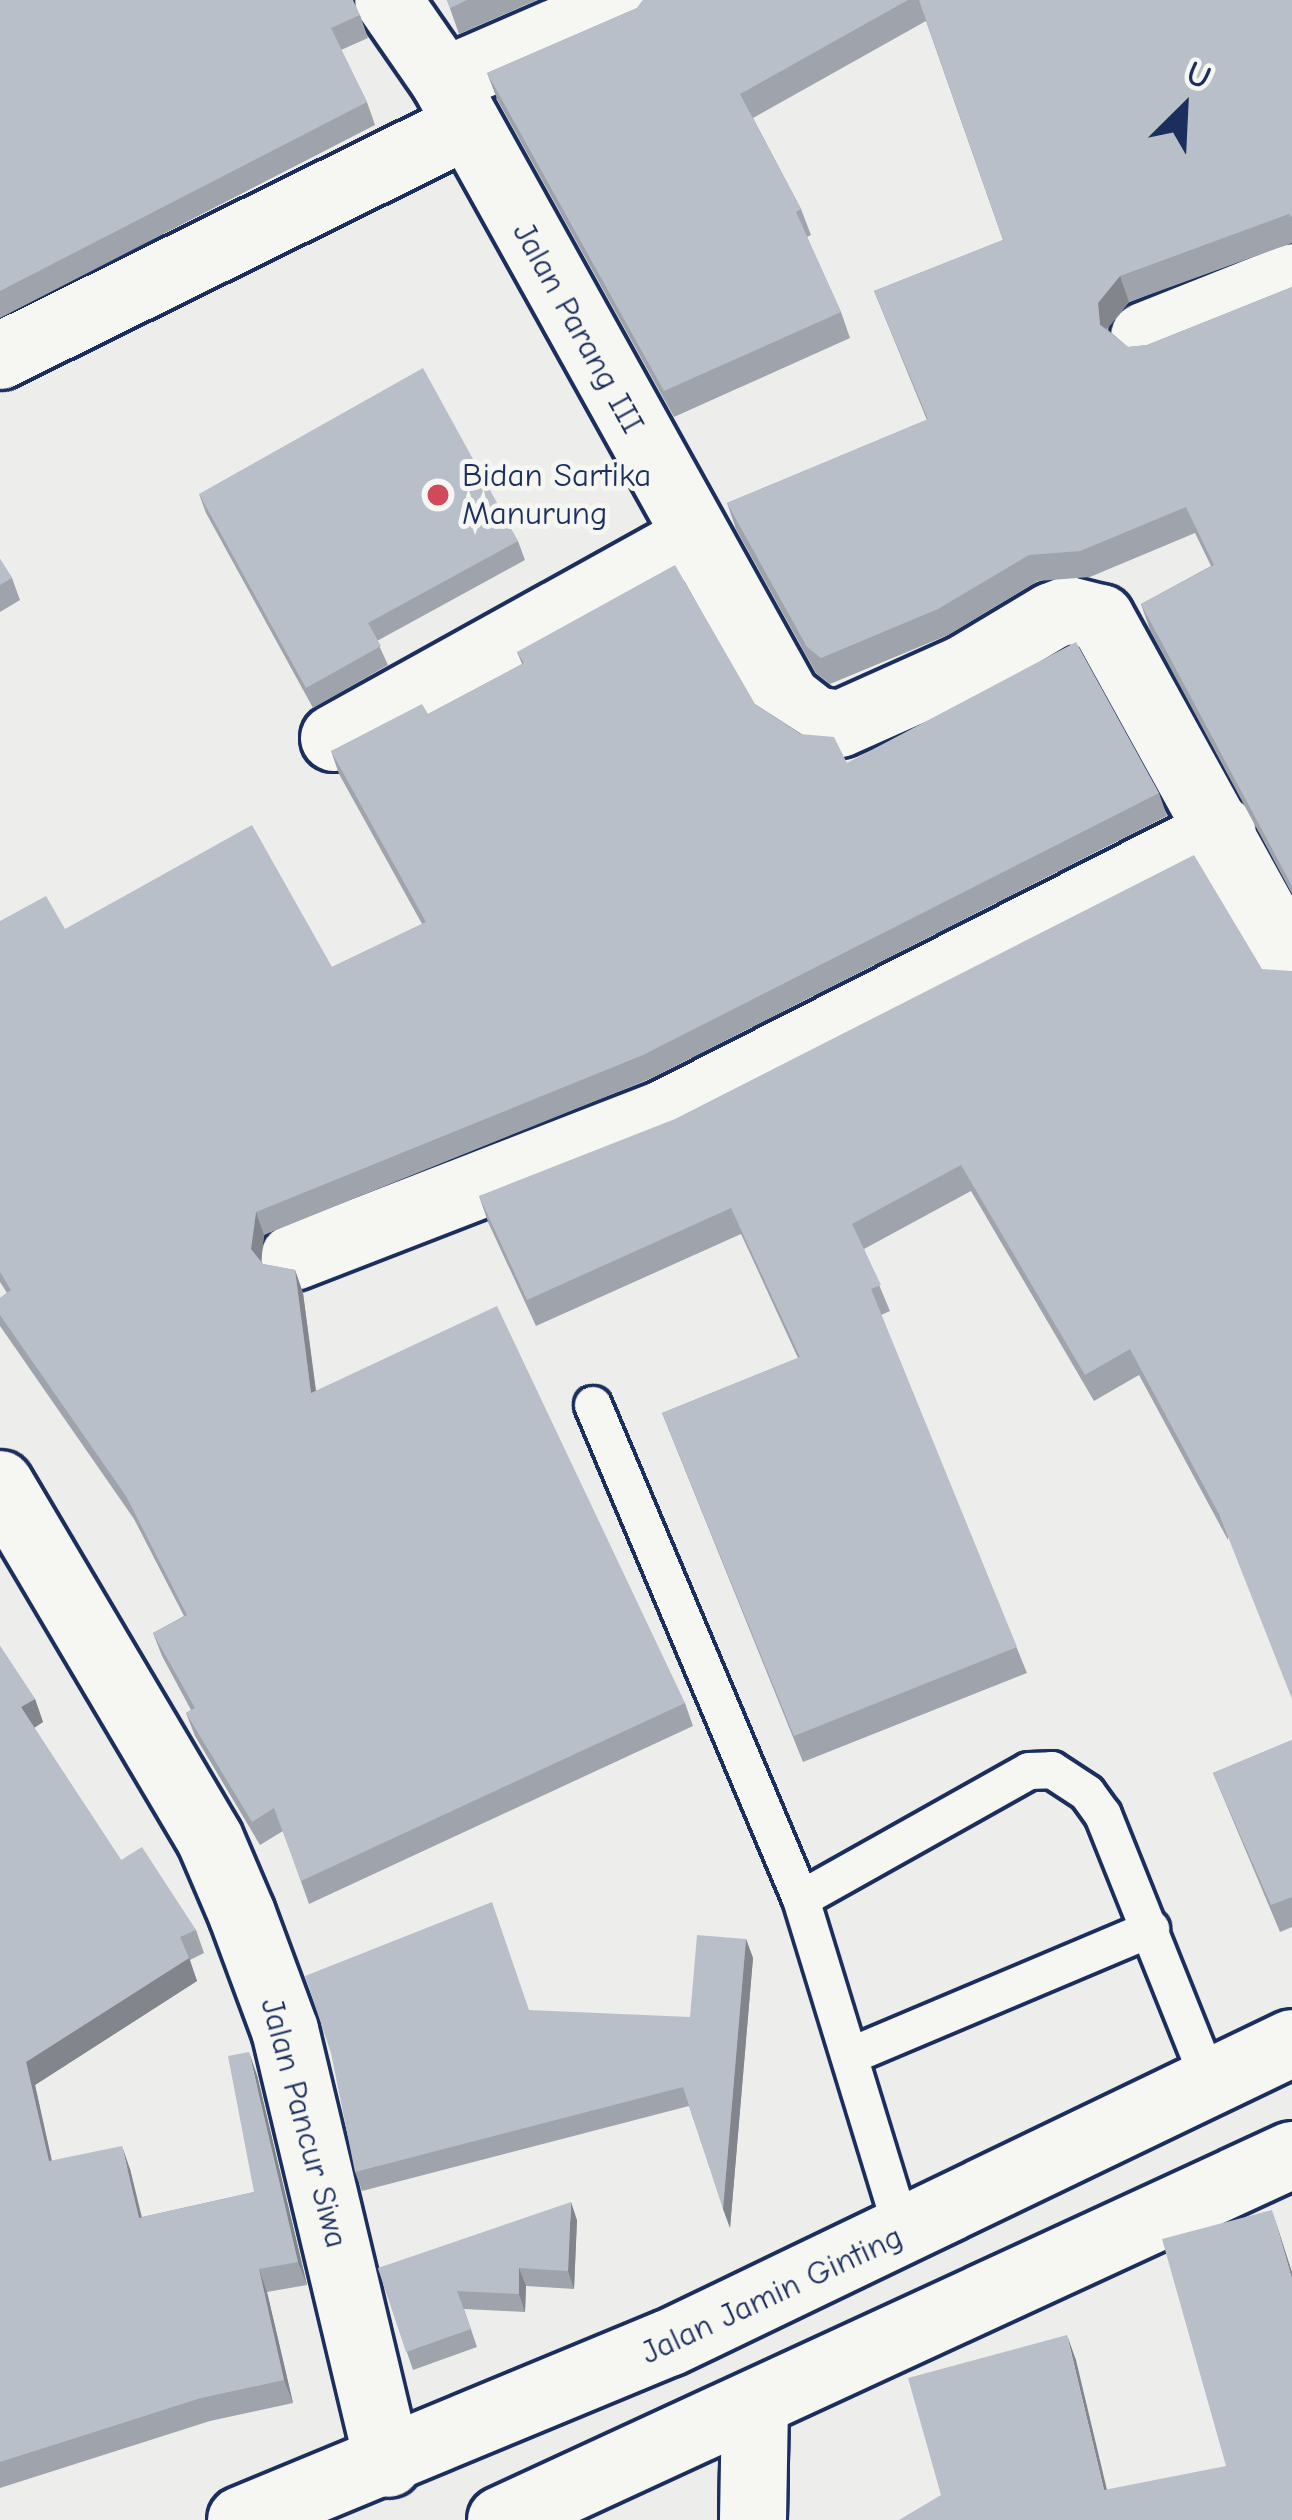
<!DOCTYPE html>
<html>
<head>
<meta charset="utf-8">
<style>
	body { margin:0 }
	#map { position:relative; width:1292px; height:2520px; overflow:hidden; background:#edeeec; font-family:"Comic Neue",sans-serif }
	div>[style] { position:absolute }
	.roads { filter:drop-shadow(3px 0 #1b2f5e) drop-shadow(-3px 0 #1b2f5e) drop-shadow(0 3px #1b2f5e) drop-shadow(0 -3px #1b2f5e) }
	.service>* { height:36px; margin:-18px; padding:0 18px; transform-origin:18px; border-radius:18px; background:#f6f6f2 }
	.minor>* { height:66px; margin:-33px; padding:0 33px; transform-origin:33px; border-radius:33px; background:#f6f6f2 }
	.trunk>* { height:66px; margin:-33px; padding:0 33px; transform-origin:33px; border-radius:33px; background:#f6f6f2 }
	.wall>* { inset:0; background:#9fa4ac }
	.shaded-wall>* { inset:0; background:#82868c }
	.building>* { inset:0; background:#b9bfc8 }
	.dots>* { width:33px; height:33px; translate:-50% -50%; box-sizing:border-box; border:6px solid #f6f6f2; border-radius:50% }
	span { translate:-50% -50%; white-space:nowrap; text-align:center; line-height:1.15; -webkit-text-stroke:10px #f6f6f2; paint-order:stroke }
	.street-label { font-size:33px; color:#1b2f5e }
	.poi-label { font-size:33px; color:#1b2f5e }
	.left { translate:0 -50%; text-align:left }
	.north { position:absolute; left:1124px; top:48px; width:120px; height:120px; -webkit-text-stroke:9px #f6f6f2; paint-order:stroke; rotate:24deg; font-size:33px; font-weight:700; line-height:48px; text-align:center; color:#1b2f5e }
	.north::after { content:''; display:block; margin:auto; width:42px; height:54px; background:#1b2f5e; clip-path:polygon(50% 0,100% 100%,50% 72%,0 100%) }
</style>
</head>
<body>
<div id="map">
	<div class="roads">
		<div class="service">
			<div style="left:593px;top:1405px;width:536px;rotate:67.17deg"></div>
			<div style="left:801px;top:1899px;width:351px;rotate:73deg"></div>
			<div style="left:801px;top:1899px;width:261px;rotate:-29.3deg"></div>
			<div style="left:1029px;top:1771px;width:23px;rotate:-2deg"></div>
			<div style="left:1052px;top:1770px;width:42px;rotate:33.3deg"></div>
			<div style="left:1087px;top:1793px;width:27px;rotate:54deg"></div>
			<div style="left:1103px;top:1815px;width:288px;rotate:68.2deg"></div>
			<div style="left:850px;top:2056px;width:327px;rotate:-22.9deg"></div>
		</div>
		<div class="minor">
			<div style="left:388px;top:0;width:98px;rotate:55.3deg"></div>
			<div style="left:444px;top:81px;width:706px;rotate:60.93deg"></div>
			<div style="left:787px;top:698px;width:36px;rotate:38deg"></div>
			<div style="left:815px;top:720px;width:25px;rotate:9deg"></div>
			<div style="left:840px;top:724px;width:137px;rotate:-24.1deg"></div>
			<div style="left:965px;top:668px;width:101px;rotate:-30.9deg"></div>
			<div style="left:1052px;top:616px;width:17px;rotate:-21deg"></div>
			<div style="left:1068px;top:610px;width:34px;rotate:14deg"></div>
			<div style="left:1101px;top:618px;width:395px;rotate:61.1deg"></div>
			<div style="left:444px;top:81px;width:204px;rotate:-23.4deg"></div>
			<div style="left:1144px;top:336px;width:159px;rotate:-21.7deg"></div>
			<div style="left:0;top:356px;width:522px;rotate:-26.27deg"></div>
			<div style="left:334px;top:738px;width:410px;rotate:-29deg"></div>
			<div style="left:294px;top:1257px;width:400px;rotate:-21.2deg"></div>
			<div style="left:667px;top:1112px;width:623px;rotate:-26.94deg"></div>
			<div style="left:0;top:1484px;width:412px;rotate:59.4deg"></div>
			<div style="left:210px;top:1839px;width:82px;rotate:66.9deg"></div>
			<div style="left:242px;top:1914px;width:124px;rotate:69.7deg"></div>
			<div style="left:285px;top:2030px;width:446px;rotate:76.6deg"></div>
			<div style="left:753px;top:2520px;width:113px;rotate:-89deg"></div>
		</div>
		<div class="trunk">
			<div style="left:241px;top:2520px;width:463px;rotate:-22.5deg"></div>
			<div style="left:669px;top:2343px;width:691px;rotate:-25.71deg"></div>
			<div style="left:501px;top:2520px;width:871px;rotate:-24.77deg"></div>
		</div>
	</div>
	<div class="wall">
		<div style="clip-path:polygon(0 0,360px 15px,368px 38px,341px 50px,367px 102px,375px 125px,0 318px)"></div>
		<div style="clip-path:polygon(447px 0,537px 0,459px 34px)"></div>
		<div style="clip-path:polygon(643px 0,1292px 0,1292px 243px,1129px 302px,1107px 329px,1128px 347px,1147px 345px,1292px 287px,1292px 894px,1150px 630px,1141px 604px,1211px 566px,1195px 533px,1090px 577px,1038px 581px,948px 635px,830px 684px,816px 673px,736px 529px,727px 503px,927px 420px,874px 291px,1003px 240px,926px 21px,753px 118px,801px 209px,811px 235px,807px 237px,841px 312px,850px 338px,674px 417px,497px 99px,487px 73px,637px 8px)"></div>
		<div style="clip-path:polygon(199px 494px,518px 541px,525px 560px,377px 641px,388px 665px,313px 708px,206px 513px)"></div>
		<div style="clip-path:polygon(0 559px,12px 578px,20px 600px,0 612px)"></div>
		<div style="clip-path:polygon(517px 652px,755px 704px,847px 763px,1159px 793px,1167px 816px,652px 1078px,264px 1235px,261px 1261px,263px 1264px,295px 1270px,303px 1293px,316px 1390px,685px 1703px,693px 1726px,309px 1904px,283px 1831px,260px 1845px,195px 1736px,186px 1713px,191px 1710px,162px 1656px,153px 1633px,184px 1616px,134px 1519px,0 1326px,0 1298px,7px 1293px,0 1282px,0 921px,332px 967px,422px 924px,339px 774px,331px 751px,428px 714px,522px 664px)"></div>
		<div style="clip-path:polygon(1262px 969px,1228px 1540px,1139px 1375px,1094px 1401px,971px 1191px,864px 1249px,890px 1311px,881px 1315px,1027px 1673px,803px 1762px,662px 1413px,798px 1358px,741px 1234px,536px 1326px,488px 1222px,479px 1196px)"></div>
		<div style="clip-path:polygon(0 1646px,35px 1699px,43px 1722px,34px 1728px,121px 1860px,196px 1930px,204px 1953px,190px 1960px,197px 1981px,35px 2085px,52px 2161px,130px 2169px,142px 2217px,254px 2192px,257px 2075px,307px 2285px,267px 2292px,293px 2403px,210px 2421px,0 2488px)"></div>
		<div style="clip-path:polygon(1292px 1740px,1292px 1927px,1280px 1932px,1213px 1773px)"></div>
		<div style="clip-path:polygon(746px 1939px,753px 1958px,730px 2228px,689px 2106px,362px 2191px,355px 2172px,690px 2017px)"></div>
		<div style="clip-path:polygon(577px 2220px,574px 2289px,526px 2286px,525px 2312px,464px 2309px,477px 2347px,413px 2370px,378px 2268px)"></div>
	</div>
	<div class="shaded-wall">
		<div style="clip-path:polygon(1120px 276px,1129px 302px,1107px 329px,1100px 325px,1098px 303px)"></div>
		<div style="clip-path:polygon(256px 1212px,264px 1235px,260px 1272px,251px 1249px)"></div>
		<div style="clip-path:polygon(295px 1270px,303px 1293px,319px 1416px,311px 1393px)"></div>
		<div style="clip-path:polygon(35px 1699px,43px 1722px,29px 1731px,21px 1707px)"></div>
		<div style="clip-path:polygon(746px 1939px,753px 1958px,730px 2228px,723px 2209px)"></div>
		<div style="clip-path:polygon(189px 1958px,197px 1981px,35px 2085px,57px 2185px,49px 2161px,26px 2062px)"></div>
		<div style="clip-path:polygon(249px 2052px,257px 2075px,307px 2285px,298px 2262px)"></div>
		<div style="clip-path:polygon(122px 2146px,130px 2169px,147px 2241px,139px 2218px)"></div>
		<div style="clip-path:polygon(571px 2202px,577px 2220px,574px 2289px,568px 2271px)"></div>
		<div style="clip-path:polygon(1272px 2210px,1292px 2272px,1292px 2279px)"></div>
		<div style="clip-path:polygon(519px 2268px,526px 2286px,525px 2312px,519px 2294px)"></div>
		<div style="clip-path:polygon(259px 2269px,267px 2292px,293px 2403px,284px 2380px)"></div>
		<div style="clip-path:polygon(1067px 2335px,1076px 2360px,1113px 2515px,1104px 2490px)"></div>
	</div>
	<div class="building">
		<div style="clip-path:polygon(0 0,353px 0,360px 15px,331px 28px,367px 102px,0 291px)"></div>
		<div style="clip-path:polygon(447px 0,467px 0,450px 8px)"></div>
		<div style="clip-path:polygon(643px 0,908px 0,740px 94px,801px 209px,796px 212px,841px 312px,664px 391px,487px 73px,637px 8px)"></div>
		<div style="clip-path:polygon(919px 0,1292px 0,1292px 217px,1289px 214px,1120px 276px,1098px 303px,1100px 325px,1128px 347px,1147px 345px,1292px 287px,1292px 886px,1141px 604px,1214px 565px,1186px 507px,1080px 551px,1029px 555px,938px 609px,821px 658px,807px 647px,727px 503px,928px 419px,874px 291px,1003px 240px)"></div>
		<div style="clip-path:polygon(423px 368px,518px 541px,368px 623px,381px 646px,306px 688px,199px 494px)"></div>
		<div style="clip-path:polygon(0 559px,12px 578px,0 585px)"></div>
		<div style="clip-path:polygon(675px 565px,755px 704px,800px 734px,834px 737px,847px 763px,1076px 642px,1159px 793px,643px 1055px,256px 1212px,251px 1249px,263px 1264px,295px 1270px,311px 1393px,497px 1306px,685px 1703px,301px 1881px,274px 1808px,252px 1822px,186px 1713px,195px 1708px,153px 1633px,187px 1615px,126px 1496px,0 1315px,0 1298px,11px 1290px,0 1272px,0 921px,46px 896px,65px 929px,252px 825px,332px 967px,426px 922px,331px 751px,422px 704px,428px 714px,524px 663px,517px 652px)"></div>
		<div style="clip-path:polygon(1194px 855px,1262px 969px,1292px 971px,1292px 1699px,1219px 1514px,1130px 1349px,1085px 1375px,961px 1165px,852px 1224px,881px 1285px,871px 1289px,1017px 1647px,794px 1736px,662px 1413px,800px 1357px,731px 1208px,527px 1300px,479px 1196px,675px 1119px)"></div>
		<div style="clip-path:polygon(0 1646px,35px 1699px,21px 1707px,121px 1860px,142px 1847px,196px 1930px,180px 1937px,189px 1958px,26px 2062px,49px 2161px,122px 2146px,139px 2218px,254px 2192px,228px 2056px,249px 2052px,298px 2262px,259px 2269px,284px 2380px,201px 2398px,0 2462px)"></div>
		<div style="clip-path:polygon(1292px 1740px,1292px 1897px,1271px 1905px,1213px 1773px)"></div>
		<div style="clip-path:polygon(492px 1902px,529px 2010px,690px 2017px,697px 1935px,746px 1939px,723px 2209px,683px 2087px,355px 2172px,331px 2053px,305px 1976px)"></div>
		<div style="clip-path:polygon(571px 2202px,568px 2271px,519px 2268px,519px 2294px,457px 2291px,471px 2329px,406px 2352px,378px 2268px)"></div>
		<div style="clip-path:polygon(1272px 2210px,1292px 2279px,1292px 2520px,899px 2520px,941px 2495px,908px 2378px,1067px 2335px,1104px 2490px,1226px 2466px,1162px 2239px)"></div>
	</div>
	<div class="dots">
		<div style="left:438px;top:495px;background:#d1495b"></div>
	</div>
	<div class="street-label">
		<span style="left:578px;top:328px;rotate:61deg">Jalan Parang III</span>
		<span style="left:304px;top:2123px;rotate:75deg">Jalan Pancur Siwa</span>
		<span style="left:772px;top:2295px;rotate:-25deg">Jalan Jamin Ginting</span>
	</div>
	<div class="poi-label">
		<span class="left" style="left:462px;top:495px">Bidan Sartika<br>Manurung</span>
	</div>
	<div class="north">U</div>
</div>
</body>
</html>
